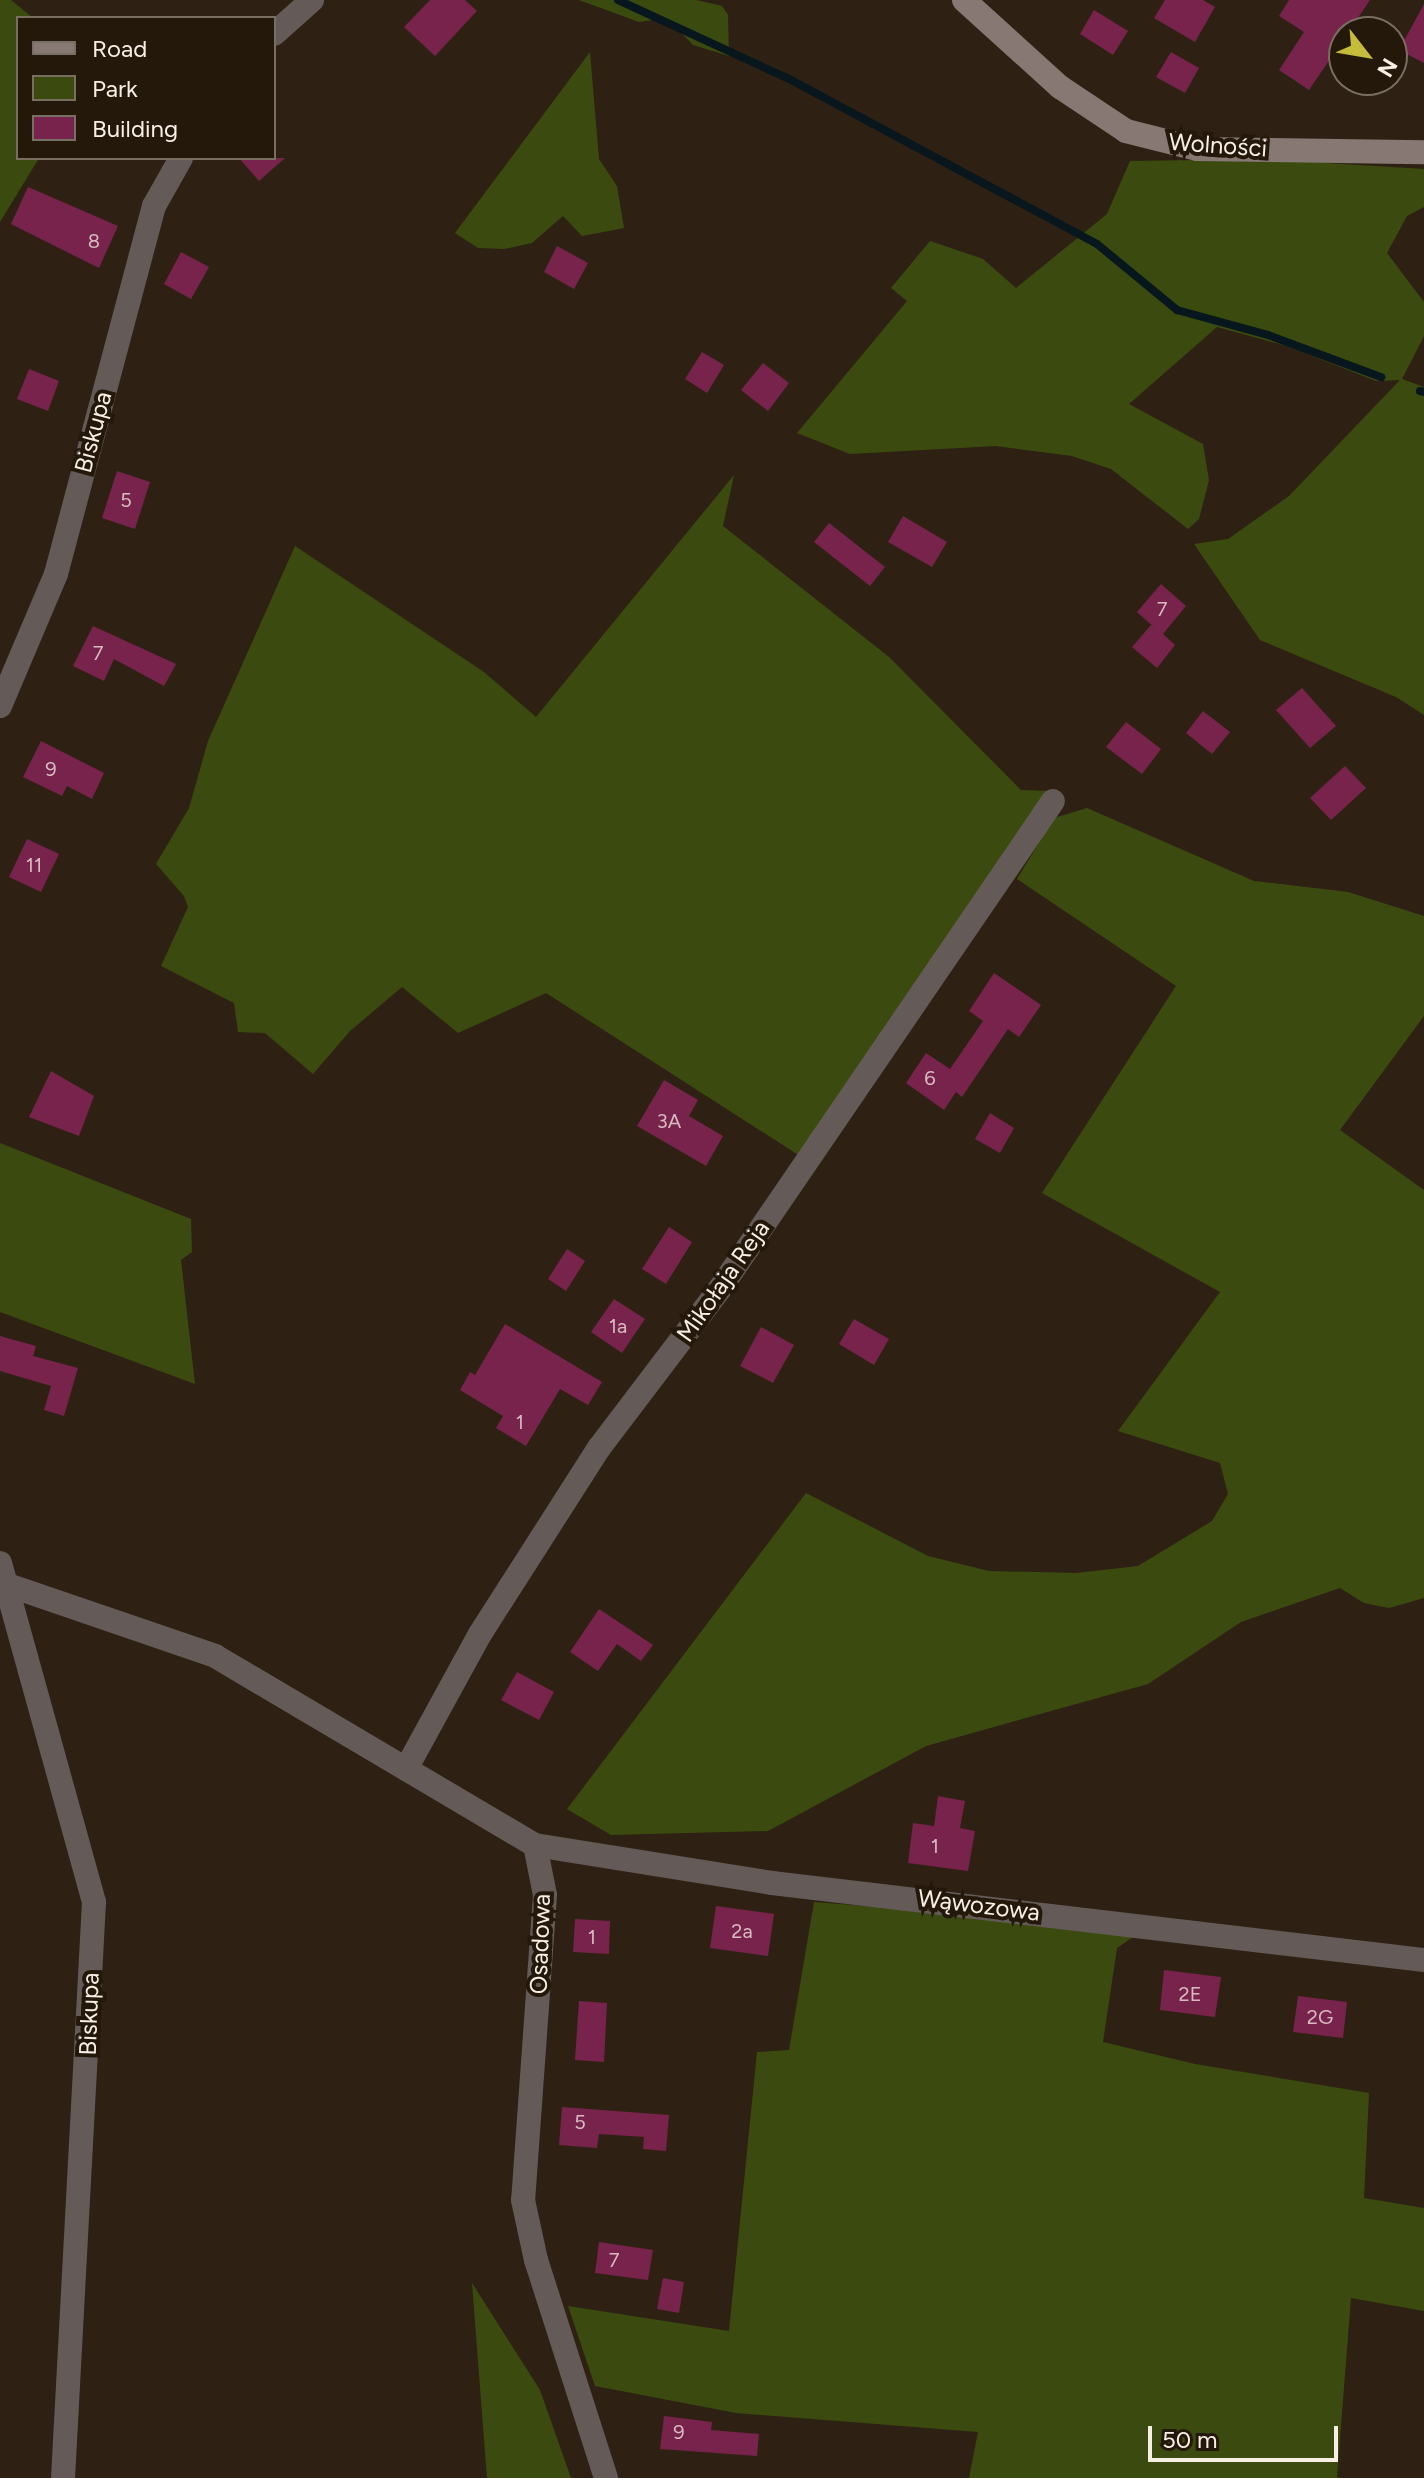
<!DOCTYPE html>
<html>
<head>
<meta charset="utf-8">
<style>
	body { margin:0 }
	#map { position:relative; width:1424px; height:2478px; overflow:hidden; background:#2e2114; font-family:Figtree,sans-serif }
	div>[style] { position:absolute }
	.green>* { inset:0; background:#3b4b0f }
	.stream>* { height:8px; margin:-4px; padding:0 4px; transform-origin:4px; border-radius:4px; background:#08171d }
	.building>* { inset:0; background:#77234c }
	.street>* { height:24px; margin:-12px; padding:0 12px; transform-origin:12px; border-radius:12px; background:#645a57 }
	.secondary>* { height:24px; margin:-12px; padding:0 12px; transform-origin:12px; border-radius:12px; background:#887873 }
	span { translate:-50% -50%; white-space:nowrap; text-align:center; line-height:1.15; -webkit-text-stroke:8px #24180a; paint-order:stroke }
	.number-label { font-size:20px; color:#d7bbbf }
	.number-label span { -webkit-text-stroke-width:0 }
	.street-label { font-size:24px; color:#f7eee5 }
	.legend { position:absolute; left:16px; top:16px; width:260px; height:144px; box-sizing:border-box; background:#24180a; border:2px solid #786e62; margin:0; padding:10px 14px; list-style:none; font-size:24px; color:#f7eee5 }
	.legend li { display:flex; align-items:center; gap:16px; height:40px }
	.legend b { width:40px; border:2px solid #786e62 }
	.north { position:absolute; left:1328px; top:16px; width:80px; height:80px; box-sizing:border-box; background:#24180a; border:2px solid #786e62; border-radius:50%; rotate:121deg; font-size:22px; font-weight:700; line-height:32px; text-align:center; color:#f7eee5 }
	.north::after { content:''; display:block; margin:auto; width:28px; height:36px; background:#c6bc3c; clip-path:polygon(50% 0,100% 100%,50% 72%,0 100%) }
	.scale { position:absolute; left:1148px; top:2426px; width:190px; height:36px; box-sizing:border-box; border:4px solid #f7eee5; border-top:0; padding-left:10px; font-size:24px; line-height:28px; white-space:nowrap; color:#f7eee5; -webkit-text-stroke:6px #24180a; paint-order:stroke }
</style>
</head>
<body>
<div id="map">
	<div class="green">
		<div style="clip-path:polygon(0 0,11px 0,33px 18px,18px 18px,18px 158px,39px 158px,0 222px)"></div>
		<div style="clip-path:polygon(579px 0,696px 0,722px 6px,728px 15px,729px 56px,693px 45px,667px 18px,639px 22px)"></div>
		<div style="clip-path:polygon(590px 52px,599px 159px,617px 186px,624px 228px,582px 236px,563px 216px,532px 243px,504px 249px,478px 248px,455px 233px)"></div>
		<div style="clip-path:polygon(1261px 159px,1424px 169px,1424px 207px,1407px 216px,1387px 253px,1424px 302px,1424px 336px,1402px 379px,1424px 387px,1424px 715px,1396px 697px,1260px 640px,1194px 544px,1228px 539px,1289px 496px,1400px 380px,1376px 381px,1287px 346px,1217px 327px,1129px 404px,1203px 444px,1209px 480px,1199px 519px,1188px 529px,1111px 469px,1072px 456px,996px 446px,850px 454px,797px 433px,907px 301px,891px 288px,930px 241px,983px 259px,1016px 288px,1107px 214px,1130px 161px)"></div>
		<div style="clip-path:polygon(734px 475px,723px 526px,889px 657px,1021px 790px,1048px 791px,800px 1156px,546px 993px,458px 1033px,402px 987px,350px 1031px,313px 1074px,265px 1033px,238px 1032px,234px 1003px,161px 966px,188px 907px,184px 896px,156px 864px,189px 808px,208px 741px,295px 546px,484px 672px,536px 717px)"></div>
		<div style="clip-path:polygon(1087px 808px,1254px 881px,1348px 892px,1424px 916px,1424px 1016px,1340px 1130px,1424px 1190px,1424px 1598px,1389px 1608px,1364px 1603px,1340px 1588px,1241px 1622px,1148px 1684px,926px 1746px,768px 1831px,611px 1835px,567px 1809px,806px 1493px,928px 1556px,989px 1571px,1076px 1573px,1138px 1566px,1212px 1521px,1228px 1494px,1220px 1463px,1118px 1431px,1220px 1292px,1042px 1193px,1176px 986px,1017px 879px,1054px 818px)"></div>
		<div style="clip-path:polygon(0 1143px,191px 1219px,192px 1252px,181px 1260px,195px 1384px,0 1312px)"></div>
		<div style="clip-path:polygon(814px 1902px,1146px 1928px,1117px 1948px,1103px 2042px,1195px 2064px,1369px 2093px,1364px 2198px,1424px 2208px,1424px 2311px,1351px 2298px,1337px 2477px,1341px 2478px,969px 2478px,978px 2432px,736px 2413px,595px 2386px,568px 2306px,729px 2331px,757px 2052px,789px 2050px)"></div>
		<div style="clip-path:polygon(472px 2283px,540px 2390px,571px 2478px,487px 2478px)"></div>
	</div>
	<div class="stream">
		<div style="left:618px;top:0;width:193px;rotate:24.8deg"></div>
		<div style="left:793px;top:81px;width:345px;rotate:28.2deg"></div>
		<div style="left:1097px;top:244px;width:104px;rotate:39.5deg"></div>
		<div style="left:1177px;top:310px;width:94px;rotate:15.4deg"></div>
		<div style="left:1268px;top:335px;width:121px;rotate:20.4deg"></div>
		<div style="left:1420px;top:391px;width:4px;rotate:14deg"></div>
	</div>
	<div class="building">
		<div style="clip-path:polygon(430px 0,465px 0,477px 11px,435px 56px,404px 27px)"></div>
		<div style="clip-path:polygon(1165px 0,1203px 0,1215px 7px,1195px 42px,1154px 18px)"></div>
		<div style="clip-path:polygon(1289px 0,1370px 0,1309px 90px,1279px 70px,1304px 32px,1279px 16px)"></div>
		<div style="clip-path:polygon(1424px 4px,1424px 63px,1399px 50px)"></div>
		<div style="clip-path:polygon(1094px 10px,1128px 31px,1113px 55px,1080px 34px)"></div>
		<div style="clip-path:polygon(1171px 52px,1199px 68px,1185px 93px,1156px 77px)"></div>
		<div style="clip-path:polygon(239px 158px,285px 158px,259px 181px)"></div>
		<div style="clip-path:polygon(28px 187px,118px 226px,99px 268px,11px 224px)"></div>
		<div style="clip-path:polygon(557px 246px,588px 263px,574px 289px,544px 272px)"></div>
		<div style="clip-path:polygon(181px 252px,209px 267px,191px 299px,164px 284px)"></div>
		<div style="clip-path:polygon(702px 352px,724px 365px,707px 393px,685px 379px)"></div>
		<div style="clip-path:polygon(763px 363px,789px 383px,768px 411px,741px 390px)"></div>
		<div style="clip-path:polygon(29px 369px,59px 381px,48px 411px,17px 399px)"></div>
		<div style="clip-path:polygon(117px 471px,150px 482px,135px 529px,102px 518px)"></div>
		<div style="clip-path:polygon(903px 516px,947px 542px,932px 567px,888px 542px)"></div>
		<div style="clip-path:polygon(829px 523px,885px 567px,870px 586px,814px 542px)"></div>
		<div style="clip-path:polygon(1161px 584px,1186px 606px,1163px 634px,1175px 645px,1157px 668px,1132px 647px,1151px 625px,1156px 629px,1137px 612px)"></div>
		<div style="clip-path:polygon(93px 626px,176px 664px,164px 686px,114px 659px,104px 681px,73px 666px)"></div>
		<div style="clip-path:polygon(1302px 688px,1336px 726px,1310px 748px,1276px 710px)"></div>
		<div style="clip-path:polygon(1203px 711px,1230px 732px,1212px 754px,1186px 733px)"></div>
		<div style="clip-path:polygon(1126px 722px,1161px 749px,1142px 774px,1106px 747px)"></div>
		<div style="clip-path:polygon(41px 741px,104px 773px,92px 799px,67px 786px,62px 796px,23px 777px)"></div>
		<div style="clip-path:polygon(1345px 766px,1366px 788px,1331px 820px,1310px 798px)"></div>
		<div style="clip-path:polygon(27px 839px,59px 854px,41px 892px,9px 877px)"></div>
		<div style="clip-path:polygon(994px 973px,1041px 1005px,1019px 1037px,1008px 1029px,962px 1097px,956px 1092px,944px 1110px,906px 1083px,926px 1053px,950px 1069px,983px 1021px,969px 1011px)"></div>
		<div style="clip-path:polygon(51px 1071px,94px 1096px,79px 1136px,29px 1117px)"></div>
		<div style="clip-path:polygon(664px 1080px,698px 1100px,689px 1116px,723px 1136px,706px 1166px,637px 1126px)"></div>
		<div style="clip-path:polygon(990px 1113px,1014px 1128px,1000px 1153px,975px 1139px)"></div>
		<div style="clip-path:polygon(669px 1227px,692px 1242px,666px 1284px,642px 1269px)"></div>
		<div style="clip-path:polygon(567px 1249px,585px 1261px,566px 1291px,548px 1279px)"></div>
		<div style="clip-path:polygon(614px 1299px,645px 1319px,622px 1353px,591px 1332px)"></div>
		<div style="clip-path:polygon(854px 1319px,889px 1339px,874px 1365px,839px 1344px)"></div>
		<div style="clip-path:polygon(505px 1324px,602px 1382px,588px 1405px,560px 1389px,526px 1446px,496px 1428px,503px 1416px,460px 1390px,470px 1372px,475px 1375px)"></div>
		<div style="clip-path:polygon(761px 1327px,794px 1345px,773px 1383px,740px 1366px)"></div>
		<div style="clip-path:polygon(0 1336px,36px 1346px,33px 1356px,78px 1368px,64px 1416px,44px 1410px,51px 1386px,0 1371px)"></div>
		<div style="clip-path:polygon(599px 1609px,653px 1645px,641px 1661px,617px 1644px,598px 1671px,570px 1652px)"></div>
		<div style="clip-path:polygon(517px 1672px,554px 1692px,539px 1720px,501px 1700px)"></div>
		<div style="clip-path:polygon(938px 1796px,965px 1801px,960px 1828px,975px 1831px,968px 1871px,908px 1863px,913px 1823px,934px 1826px)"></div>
		<div style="clip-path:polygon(716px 1906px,774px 1914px,768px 1956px,710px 1948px)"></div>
		<div style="clip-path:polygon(575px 1919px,610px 1921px,609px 1954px,573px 1952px)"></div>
		<div style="clip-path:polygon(1164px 1970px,1221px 1977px,1215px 2017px,1160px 2010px)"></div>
		<div style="clip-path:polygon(1298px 1996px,1347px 2002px,1343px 2038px,1293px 2032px)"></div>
		<div style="clip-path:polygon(579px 2001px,607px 2003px,604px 2062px,575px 2060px)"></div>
		<div style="clip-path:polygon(562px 2107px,669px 2115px,666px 2151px,643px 2149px,644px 2137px,599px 2134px,597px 2148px,559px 2145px)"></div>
		<div style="clip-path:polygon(599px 2242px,653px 2250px,648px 2280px,595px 2273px)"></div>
		<div style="clip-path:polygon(663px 2278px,684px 2282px,679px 2313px,657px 2309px)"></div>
		<div style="clip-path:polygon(664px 2416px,712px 2422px,711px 2430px,759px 2434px,757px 2456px,660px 2449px)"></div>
	</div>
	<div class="street">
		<div style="left:274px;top:34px;width:51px;rotate:-41.8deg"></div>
		<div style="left:0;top:706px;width:143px;rotate:-67deg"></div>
		<div style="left:56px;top:574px;width:381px;rotate:-75.1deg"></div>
		<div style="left:154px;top:206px;width:55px;rotate:-60.6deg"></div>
		<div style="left:0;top:1563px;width:352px;rotate:74.5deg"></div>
		<div style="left:94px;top:1902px;width:577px;rotate:93.08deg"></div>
		<div style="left:8px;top:1585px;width:219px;rotate:18.9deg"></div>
		<div style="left:215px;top:1656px;width:372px;rotate:30.6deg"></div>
		<div style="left:535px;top:1845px;width:51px;rotate:78.7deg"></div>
		<div style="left:545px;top:1895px;width:306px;rotate:94.1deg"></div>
		<div style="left:523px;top:2200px;width:61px;rotate:77.8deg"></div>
		<div style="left:536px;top:2260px;width:229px;rotate:72.2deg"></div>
		<div style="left:406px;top:1769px;width:154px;rotate:-61.3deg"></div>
		<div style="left:480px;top:1634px;width:221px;rotate:-57.4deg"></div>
		<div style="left:599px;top:1448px;width:198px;rotate:-52.8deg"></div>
		<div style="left:719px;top:1290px;width:592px;rotate:-55.67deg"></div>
		<div style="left:535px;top:1845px;width:240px;rotate:9.1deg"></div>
		<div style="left:772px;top:1883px;width:657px;rotate:6.74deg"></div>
	</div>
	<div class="secondary">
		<div style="left:964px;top:0;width:130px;rotate:42.2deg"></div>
		<div style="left:1060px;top:87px;width:79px;rotate:33.7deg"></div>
		<div style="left:1126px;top:131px;width:73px;rotate:14.2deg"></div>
		<div style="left:1197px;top:149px;width:227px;rotate:0.8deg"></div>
	</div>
	<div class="number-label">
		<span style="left:94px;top:241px">8</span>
		<span style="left:126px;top:500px">5</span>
		<span style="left:1162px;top:609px">7</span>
		<span style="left:98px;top:653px">7</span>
		<span style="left:51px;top:769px">9</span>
		<span style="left:34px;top:865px">11</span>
		<span style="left:930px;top:1078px">6</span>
		<span style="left:669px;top:1121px">3A</span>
		<span style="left:618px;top:1326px">1a</span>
		<span style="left:520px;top:1422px">1</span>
		<span style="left:935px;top:1846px">1</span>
		<span style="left:742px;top:1931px">2a</span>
		<span style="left:592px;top:1937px">1</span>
		<span style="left:1190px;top:1994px">2E</span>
		<span style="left:1320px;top:2017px">2G</span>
		<span style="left:580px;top:2122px">5</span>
		<span style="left:614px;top:2260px">7</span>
		<span style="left:679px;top:2432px">9</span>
	</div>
	<div class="street-label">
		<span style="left:1218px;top:145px;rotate:4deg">Wolności</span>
		<span style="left:93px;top:432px;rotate:-75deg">Biskupa</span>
		<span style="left:723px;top:1281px;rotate:-55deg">Mikołaja Reja</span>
		<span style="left:979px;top:1905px;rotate:7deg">Wąwozowa</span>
		<span style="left:540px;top:1944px;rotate:-88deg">Osadowa</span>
		<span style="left:89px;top:2014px;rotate:-88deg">Biskupa</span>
	</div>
	<ul class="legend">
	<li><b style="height:10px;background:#887873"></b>Road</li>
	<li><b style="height:22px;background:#3b4b0f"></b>Park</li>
	<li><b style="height:22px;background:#77234c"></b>Building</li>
	</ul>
	<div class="north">N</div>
	<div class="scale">50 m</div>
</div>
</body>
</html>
